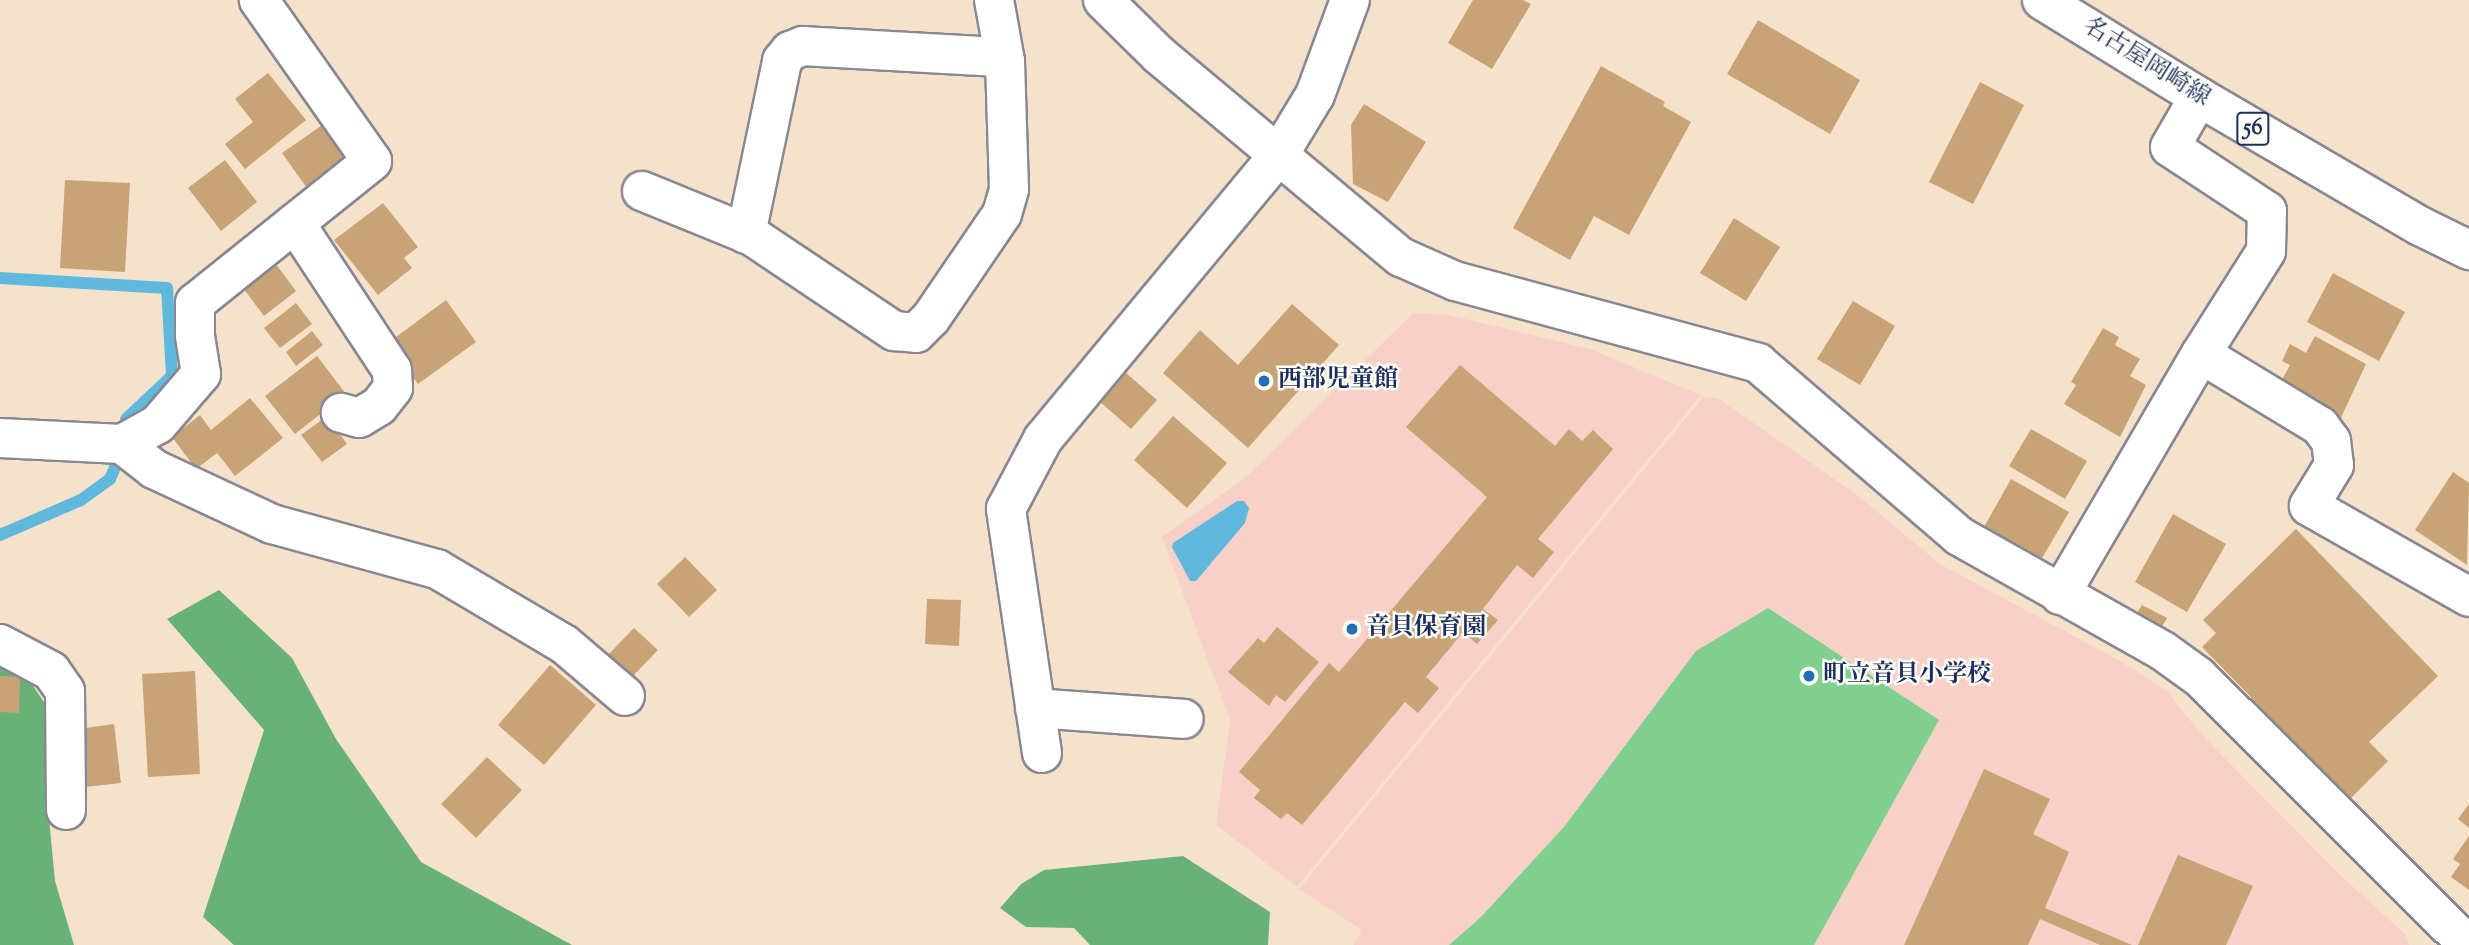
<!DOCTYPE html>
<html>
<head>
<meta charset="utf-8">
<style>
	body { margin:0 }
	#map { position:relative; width:2469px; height:945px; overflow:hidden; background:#f6e2cb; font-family:"Sorts Mill Goudy","Noto Serif JP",serif }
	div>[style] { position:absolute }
	.built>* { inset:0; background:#f7d1c7 }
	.green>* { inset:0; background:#81cf8f }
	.forest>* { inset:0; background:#68b27a }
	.water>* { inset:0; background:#60b9dd }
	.stream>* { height:12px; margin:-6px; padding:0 6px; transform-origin:6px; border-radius:6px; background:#60b9dd }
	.building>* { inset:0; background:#c8a375 }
	.roads { filter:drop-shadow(2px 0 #888894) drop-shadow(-2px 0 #888894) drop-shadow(0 2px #888894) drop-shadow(0 -2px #888894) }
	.minor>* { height:38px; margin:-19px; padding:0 19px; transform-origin:19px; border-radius:19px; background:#fff }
	.tertiary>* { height:38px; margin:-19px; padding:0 19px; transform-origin:19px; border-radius:19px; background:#fff }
	.primary>* { height:38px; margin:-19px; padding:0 19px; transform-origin:19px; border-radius:19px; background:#fff }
	.dots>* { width:19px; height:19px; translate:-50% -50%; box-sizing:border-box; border:4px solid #fdfcf7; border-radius:50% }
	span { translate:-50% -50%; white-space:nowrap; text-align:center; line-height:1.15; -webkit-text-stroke:5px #fdfcf7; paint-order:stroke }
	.shield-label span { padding:2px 5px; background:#fdfcf7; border:2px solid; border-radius:5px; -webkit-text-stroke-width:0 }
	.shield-label { font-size:23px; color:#1b2f5e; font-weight:700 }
	.street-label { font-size:24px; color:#1b2f5e }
	.poi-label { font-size:24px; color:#1b2f5e; font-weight:700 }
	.left { translate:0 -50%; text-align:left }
</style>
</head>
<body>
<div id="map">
	<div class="built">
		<div style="clip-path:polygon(1413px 313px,1449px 315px,1590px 349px,1701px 395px,1297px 887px,1216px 825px,1230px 720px,1162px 537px,1245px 478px)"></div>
		<div style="clip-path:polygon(1704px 396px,1719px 399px,1856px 494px,1940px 564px,2120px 661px,2167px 691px,2201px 734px,2338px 873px,2406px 935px,2409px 945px,1353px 945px,1362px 930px,1299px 889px)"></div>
	</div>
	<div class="green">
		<div style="clip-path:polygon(1768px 608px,1939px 720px,1814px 945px,1449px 945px,1480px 918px,1564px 827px,1696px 651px)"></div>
	</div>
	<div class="forest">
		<div style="clip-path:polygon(219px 590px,292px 658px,336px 739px,421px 862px,572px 945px,234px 945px,203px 917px,264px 730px,167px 619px)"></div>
		<div style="clip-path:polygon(0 661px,21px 668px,48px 708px,46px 787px,55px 881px,74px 945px,0 945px)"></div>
		<div style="clip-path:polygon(1183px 856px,1270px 912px,1268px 945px,1090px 945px,1074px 928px,1026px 927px,1000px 908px,1021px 884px,1044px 870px)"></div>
	</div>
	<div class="water">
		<div style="clip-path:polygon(1237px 501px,1244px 501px,1249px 508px,1245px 523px,1196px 581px,1190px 581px,1172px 547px,1173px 543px)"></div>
	</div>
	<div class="stream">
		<div style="left:0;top:278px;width:167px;rotate:3.4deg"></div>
		<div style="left:167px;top:288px;width:88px;rotate:86.7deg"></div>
		<div style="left:172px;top:376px;width:63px;rotate:136.9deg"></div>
		<div style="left:0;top:535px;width:88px;rotate:-23.4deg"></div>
		<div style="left:81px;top:500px;width:36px;rotate:-36deg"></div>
		<div style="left:110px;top:479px;width:13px;rotate:-67deg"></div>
	</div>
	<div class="building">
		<div style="clip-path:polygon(1473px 0,1523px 0,1531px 4px,1492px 69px,1448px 43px)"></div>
		<div style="clip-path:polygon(1758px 20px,1860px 80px,1830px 134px,1727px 74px)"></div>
		<div style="clip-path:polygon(1601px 66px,1665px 102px,1663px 106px,1691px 122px,1629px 235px,1594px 216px,1570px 260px,1513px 228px)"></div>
		<div style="clip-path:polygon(268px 73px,306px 120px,245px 169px,225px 144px,253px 122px,235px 99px)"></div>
		<div style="clip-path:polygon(1980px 82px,2024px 105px,1973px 204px,1929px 182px)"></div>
		<div style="clip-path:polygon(1364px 104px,1426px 142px,1388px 202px,1353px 184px,1351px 125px)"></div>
		<div style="clip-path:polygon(321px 126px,348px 163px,309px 191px,282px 153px)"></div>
		<div style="clip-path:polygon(225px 160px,257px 202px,221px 231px,188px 188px)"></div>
		<div style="clip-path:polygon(65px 180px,130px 183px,125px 272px,60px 268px)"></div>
		<div style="clip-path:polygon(383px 203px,418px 247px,404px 258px,412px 268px,378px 295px,334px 240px)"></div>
		<div style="clip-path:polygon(1734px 218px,1780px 247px,1746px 301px,1700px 273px)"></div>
		<div style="clip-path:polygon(275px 263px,296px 291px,264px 316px,243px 288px)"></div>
		<div style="clip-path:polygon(2333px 273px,2405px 312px,2379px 361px,2307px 322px)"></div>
		<div style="clip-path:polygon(446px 300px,476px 342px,418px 384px,388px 343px)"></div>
		<div style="clip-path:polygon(1853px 301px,1895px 326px,1860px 385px,1817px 359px)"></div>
		<div style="clip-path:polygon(296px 303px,312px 324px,280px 348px,264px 328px)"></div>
		<div style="clip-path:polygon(1292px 304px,1339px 345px,1248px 448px,1163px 373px,1200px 330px,1238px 365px)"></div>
		<div style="clip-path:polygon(2103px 328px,2119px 337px,2115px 345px,2140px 359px,2130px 376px,2146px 385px,2120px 437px,2064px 404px,2076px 385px,2071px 382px)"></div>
		<div style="clip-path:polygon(312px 331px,323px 345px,296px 366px,286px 352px)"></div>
		<div style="clip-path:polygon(2315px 336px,2366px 364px,2339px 422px,2277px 389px,2290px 365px,2282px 361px,2290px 344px,2306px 353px)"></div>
		<div style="clip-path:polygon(317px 356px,346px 394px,295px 434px,265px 396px)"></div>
		<div style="clip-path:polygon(1460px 365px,1555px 446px,1569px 429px,1582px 441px,1593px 430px,1613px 449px,1538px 539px,1554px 552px,1533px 578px,1517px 565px,1483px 609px,1498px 620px,1477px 644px,1463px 632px,1426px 677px,1439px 688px,1418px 713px,1405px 702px,1302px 825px,1287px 813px,1281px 819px,1254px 798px,1260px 790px,1239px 772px,1329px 663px,1339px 672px,1487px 497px,1406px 427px)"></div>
		<div style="clip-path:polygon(1125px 372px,1157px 400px,1131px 429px,1099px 401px)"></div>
		<div style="clip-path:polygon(250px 398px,283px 438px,235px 476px,217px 453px,196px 469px,172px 437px,200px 415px,211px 430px)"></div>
		<div style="clip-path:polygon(327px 416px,347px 444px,322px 462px,301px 435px)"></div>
		<div style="clip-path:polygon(1173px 416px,1227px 463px,1187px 508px,1134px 460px)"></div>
		<div style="clip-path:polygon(2031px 429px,2087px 461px,2065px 499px,2009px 466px)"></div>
		<div style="clip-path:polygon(2453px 472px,2469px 483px,2467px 565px,2415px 530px)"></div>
		<div style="clip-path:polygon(2011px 479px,2069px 512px,2041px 560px,1984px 527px)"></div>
		<div style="clip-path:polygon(2173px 514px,2226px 544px,2187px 612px,2135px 582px)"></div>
		<div style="clip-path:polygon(2296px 529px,2438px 676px,2369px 742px,2388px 761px,2350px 799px,2202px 647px,2216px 633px,2203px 620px)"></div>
		<div style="clip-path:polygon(685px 557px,717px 590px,689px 617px,657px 584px)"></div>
		<div style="clip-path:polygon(927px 599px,961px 600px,959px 646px,925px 644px)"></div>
		<div style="clip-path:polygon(2142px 605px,2167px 618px,2160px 630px,2135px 616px)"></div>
		<div style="clip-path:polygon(1277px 627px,1319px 662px,1285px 702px,1276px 695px,1269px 706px,1228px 672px,1258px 638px,1264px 643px)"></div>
		<div style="clip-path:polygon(634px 628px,658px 650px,630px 679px,607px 656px)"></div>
		<div style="clip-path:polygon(550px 665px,596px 705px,544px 765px,498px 725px)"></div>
		<div style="clip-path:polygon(195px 671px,200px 774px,148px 777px,142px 674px)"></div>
		<div style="clip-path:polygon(0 676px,20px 677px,19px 713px,0 712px)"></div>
		<div style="clip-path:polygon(114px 724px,121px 783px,85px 787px,78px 729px)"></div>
		<div style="clip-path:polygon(487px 757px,522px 790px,476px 838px,441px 804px)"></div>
		<div style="clip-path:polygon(1984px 769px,2050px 799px,2033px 834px,2069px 852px,2045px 908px,2132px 945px,2100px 945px,2040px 919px,2028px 945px,1904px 945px)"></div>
		<div style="clip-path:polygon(2469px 804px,2469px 828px,2458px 819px)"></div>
		<div style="clip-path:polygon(2469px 836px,2469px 890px,2451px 877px,2460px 864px,2453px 859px)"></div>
		<div style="clip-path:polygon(2178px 855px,2253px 886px,2226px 945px,2138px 945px)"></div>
	</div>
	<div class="roads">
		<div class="minor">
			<div style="left:1103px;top:0;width:78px;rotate:44.5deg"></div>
			<div style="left:1159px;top:55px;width:315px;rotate:39.9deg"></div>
			<div style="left:1401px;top:257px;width:59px;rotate:24deg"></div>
			<div style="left:1455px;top:281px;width:314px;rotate:15.1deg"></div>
			<div style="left:1758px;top:363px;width:265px;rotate:40.7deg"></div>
			<div style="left:1959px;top:536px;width:234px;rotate:29.4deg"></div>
			<div style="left:2163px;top:651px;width:44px;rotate:35.8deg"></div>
			<div style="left:2199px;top:677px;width:380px;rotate:44.9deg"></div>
			<div style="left:642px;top:191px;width:119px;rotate:22.2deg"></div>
			<div style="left:752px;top:236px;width:171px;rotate:33.8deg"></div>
			<div style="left:894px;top:331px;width:22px;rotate:5deg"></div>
			<div style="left:916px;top:333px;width:21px;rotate:-45deg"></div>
			<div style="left:931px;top:318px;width:126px;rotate:-55.7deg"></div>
			<div style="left:1002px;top:214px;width:26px;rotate:-74deg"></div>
			<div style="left:1009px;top:189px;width:128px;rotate:-91.8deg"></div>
			<div style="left:1005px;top:61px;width:62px;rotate:-100.2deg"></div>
			<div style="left:295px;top:223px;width:176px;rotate:56.6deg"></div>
			<div style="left:392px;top:370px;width:18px;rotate:87deg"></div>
			<div style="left:393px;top:388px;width:23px;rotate:128deg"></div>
			<div style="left:379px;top:406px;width:23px;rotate:149deg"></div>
			<div style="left:359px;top:418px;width:19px;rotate:-164deg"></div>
			<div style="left:746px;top:234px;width:177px;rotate:-78.2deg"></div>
			<div style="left:782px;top:61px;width:13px;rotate:-51deg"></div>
			<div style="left:790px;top:51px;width:14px;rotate:-21deg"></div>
			<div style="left:803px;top:46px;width:199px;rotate:3.2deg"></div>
			<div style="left:2201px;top:354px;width:139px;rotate:31.2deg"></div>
			<div style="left:2320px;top:426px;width:19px;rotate:54deg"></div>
			<div style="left:2331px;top:441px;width:24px;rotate:83deg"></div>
			<div style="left:2334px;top:465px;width:48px;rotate:121.4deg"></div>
			<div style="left:2309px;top:506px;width:184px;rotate:29.6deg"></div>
			<div style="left:0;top:438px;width:122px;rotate:2.8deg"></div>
			<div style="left:122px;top:444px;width:41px;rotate:-29.1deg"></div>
			<div style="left:158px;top:424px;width:66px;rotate:-49.3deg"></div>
			<div style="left:201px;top:374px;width:39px;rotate:-99deg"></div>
			<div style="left:195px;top:335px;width:32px;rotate:-90deg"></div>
			<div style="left:195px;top:303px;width:227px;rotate:-38.7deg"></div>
			<div style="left:372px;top:161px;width:197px;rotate:-125.1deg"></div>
			<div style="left:122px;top:444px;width:41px;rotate:38deg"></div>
			<div style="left:154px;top:469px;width:130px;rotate:25deg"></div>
			<div style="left:272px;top:524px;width:171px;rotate:15.3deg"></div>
			<div style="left:437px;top:569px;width:147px;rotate:30.6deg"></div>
			<div style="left:564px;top:644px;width:80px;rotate:40.4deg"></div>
			<div style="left:2060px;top:595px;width:279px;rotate:-59.7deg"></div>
			<div style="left:2201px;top:354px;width:122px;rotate:-57.7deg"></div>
			<div style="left:2266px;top:251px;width:40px;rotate:-88.6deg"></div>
			<div style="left:2267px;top:211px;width:116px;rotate:-146.6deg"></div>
			<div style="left:2170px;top:147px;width:58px;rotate:-59.9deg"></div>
			<div style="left:0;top:644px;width:58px;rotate:27.9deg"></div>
			<div style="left:51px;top:671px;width:24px;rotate:55deg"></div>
			<div style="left:65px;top:691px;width:119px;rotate:89.5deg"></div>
			<div style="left:1035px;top:708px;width:149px;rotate:4.2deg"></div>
			<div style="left:1042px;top:753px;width:247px;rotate:-98.4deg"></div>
			<div style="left:1006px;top:509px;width:79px;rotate:-62.1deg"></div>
			<div style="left:1043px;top:439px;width:368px;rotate:-50.3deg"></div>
		</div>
		<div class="tertiary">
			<div style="left:1278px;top:156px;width:71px;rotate:-58.8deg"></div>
			<div style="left:1315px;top:95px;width:101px;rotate:-69.8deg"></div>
		</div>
		<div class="primary">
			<div style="left:2042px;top:0;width:185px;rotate:31.7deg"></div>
			<div style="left:2199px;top:97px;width:256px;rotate:30.3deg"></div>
			<div style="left:2420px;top:226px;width:55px;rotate:26.1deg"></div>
		</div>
	</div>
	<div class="dots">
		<div style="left:1264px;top:381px;background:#1f6fb2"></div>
		<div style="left:1352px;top:629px;background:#1f6fb2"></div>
		<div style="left:1809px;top:676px;background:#1f6fb2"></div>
	</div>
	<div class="shield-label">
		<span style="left:2253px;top:129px">56</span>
	</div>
	<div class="street-label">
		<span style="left:2146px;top:63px;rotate:32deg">名古屋岡崎線</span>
	</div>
	<div class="poi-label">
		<span class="left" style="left:1278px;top:381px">西部児童館</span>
		<span class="left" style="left:1366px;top:629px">音貝保育園</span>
		<span class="left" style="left:1823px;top:676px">町立音貝小学校</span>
	</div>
</div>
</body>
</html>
